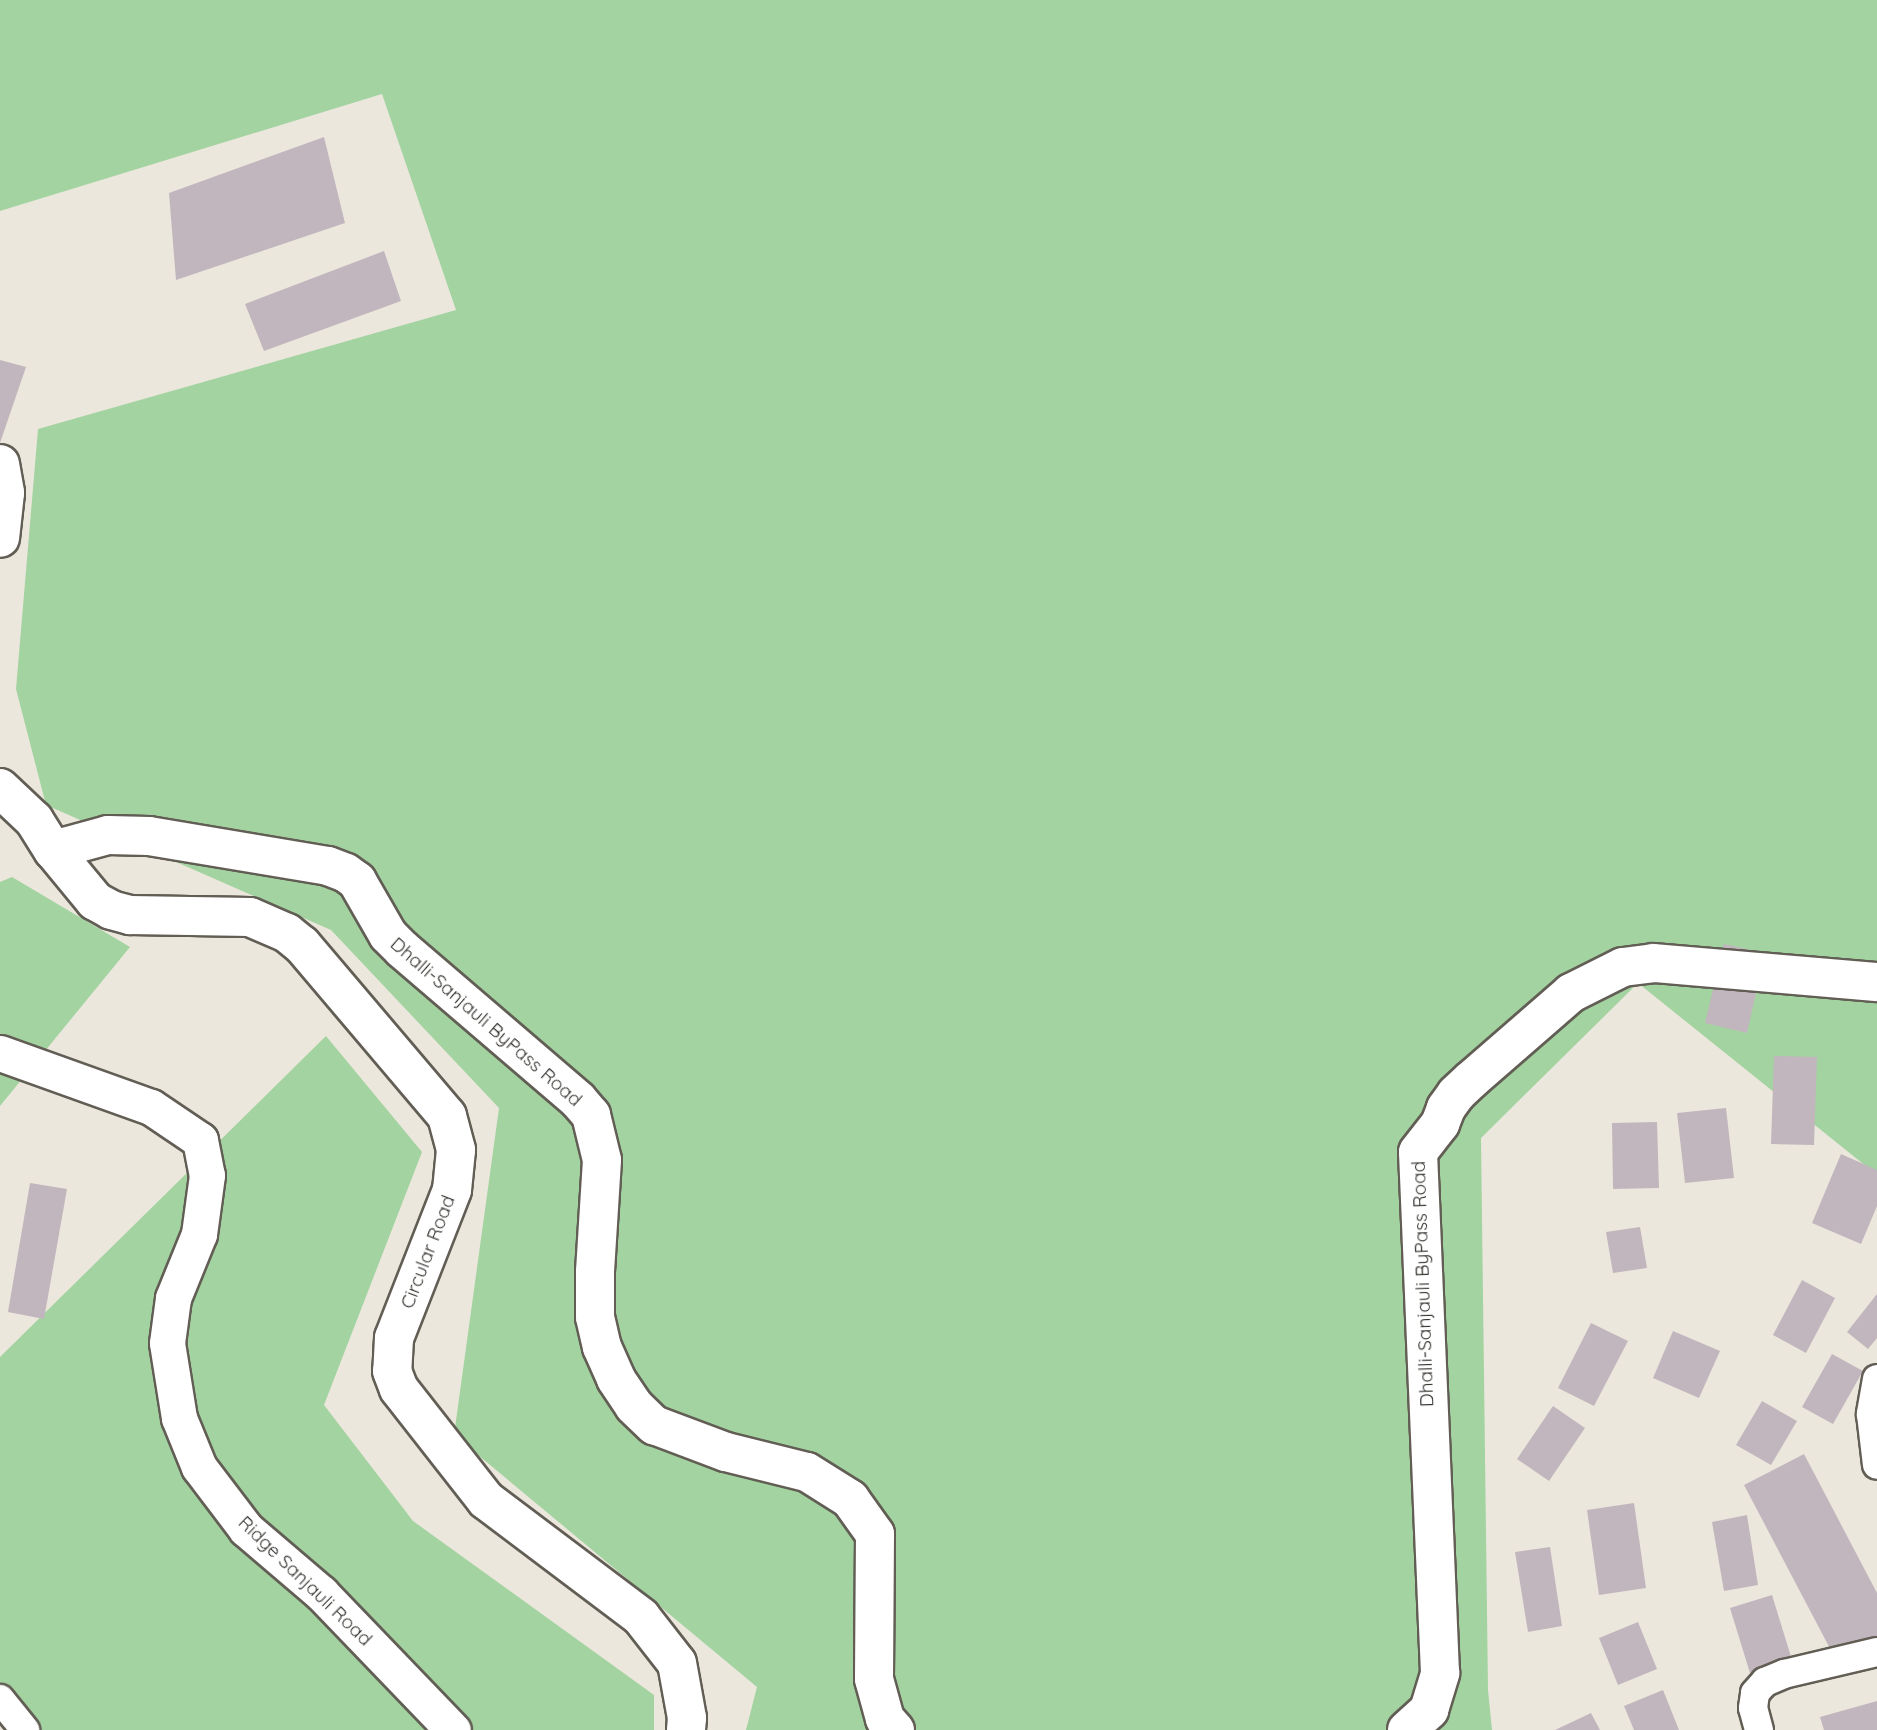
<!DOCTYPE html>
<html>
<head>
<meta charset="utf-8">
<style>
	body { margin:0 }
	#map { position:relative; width:1877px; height:1730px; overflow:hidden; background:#ece7dd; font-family:Quicksand,sans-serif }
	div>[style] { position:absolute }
	.green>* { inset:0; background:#a3d3a0 }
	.building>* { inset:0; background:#c1b6bd }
	.roads { filter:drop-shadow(2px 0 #625e55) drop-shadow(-2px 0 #625e55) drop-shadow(0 2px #625e55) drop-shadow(0 -2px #625e55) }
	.minor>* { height:28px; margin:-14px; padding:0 14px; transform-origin:14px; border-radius:14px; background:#fff }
	.tertiary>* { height:35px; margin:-17.5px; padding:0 17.5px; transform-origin:17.5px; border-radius:17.5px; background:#fff }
	.secondary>* { height:38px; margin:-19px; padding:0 19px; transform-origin:19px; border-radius:19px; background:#fff }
	.primary>* { height:38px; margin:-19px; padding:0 19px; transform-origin:19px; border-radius:19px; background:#fff }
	span { translate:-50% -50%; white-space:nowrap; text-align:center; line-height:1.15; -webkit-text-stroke:5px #fff; paint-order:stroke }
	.street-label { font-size:19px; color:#363430 }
</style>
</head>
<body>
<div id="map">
	<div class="green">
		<div style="clip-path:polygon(0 0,1877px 0,1877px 1175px,1638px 983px,1481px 1138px,1488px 1690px,1492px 1730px,746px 1730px,757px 1687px,454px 1435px,499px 1108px,331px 930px,46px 805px,16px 689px,38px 429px,456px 310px,382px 94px,0 211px)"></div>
		<div style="clip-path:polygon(12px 877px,130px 947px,0 1106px,0 882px)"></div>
		<div style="clip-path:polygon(326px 1036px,422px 1152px,324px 1405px,413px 1521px,654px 1695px,654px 1730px,34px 1730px,0 1690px,0 1357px)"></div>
	</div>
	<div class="building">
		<div style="clip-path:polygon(324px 137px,345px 223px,176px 280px,169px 193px)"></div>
		<div style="clip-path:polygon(384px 251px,401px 301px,264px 351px,245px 304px)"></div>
		<div style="clip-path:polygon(0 360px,26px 367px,0 443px)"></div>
		<div style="clip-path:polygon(1724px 944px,1765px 953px,1747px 1033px,1705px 1023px)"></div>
		<div style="clip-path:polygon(1774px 1056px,1817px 1057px,1814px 1145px,1771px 1144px)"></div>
		<div style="clip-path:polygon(1726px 1108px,1734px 1178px,1685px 1183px,1677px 1113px)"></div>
		<div style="clip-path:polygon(1657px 1122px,1659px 1188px,1613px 1189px,1612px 1123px)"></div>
		<div style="clip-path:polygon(1841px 1154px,1877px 1170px,1877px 1206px,1861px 1244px,1812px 1223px)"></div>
		<div style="clip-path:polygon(30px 1183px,67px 1189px,44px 1319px,8px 1312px)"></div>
		<div style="clip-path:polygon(1640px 1227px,1647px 1268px,1613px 1273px,1606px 1232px)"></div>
		<div style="clip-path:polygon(1802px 1280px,1835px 1298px,1806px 1353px,1773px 1335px)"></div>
		<div style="clip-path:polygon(1877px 1294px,1877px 1338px,1868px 1349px,1847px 1332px)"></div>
		<div style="clip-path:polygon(1591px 1323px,1628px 1341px,1594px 1406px,1558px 1388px)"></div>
		<div style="clip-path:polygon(1673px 1331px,1720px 1351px,1699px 1398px,1653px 1378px)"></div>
		<div style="clip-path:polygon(1832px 1354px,1863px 1371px,1833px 1424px,1802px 1407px)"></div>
		<div style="clip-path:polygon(1762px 1401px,1797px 1421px,1771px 1465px,1736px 1445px)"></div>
		<div style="clip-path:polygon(1553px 1406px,1585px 1428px,1549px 1481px,1517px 1459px)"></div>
		<div style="clip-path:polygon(1804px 1454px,1877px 1593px,1877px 1636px,1835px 1658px,1744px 1485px)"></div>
		<div style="clip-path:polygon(1634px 1503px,1646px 1588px,1599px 1595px,1587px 1510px)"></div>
		<div style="clip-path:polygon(1747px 1515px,1758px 1585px,1724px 1591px,1712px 1522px)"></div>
		<div style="clip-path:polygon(1550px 1547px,1562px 1626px,1528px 1632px,1515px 1552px)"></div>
		<div style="clip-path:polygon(1772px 1595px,1792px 1660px,1750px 1673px,1730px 1608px)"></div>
		<div style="clip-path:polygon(1638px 1622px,1657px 1669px,1618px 1685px,1599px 1638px)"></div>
		<div style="clip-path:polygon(1663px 1690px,1679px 1730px,1634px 1730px,1624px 1706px)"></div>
		<div style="clip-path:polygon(1877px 1701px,1877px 1730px,1824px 1730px,1820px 1717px)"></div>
		<div style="clip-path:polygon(1591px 1713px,1600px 1730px,1555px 1730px)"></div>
	</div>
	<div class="roads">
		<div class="minor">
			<div style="left:1877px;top:1379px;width:36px;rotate:100deg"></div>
			<div style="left:1871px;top:1414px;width:51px;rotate:83.3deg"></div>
			<div style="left:0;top:1699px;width:40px;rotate:51deg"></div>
			<div style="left:1759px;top:1730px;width:23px;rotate:-105deg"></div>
			<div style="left:1753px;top:1708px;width:15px;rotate:-82deg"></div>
			<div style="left:1755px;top:1693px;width:15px;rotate:-48deg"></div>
			<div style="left:1765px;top:1682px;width:21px;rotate:-23deg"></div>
			<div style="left:1784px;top:1674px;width:96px;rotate:-13.3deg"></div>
		</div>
		<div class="tertiary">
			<div style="left:0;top:1053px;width:160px;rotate:19.7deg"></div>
			<div style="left:151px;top:1107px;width:59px;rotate:34deg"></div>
			<div style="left:200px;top:1140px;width:36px;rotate:79deg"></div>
			<div style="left:207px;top:1175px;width:60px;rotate:97.7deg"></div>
			<div style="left:199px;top:1234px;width:69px;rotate:112.1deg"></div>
			<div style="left:173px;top:1298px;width:45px;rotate:97.6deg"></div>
			<div style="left:167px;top:1343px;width:76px;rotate:80.9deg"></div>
			<div style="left:179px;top:1418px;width:53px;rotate:67.8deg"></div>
			<div style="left:199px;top:1467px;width:78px;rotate:52.8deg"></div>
			<div style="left:246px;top:1529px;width:99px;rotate:40.5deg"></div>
			<div style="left:321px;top:1593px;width:190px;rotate:46.1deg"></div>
		</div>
		<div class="secondary">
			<div style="left:53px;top:850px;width:66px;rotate:50.5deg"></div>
			<div style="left:95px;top:901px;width:18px;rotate:29deg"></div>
			<div style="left:111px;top:910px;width:20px;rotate:15deg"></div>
			<div style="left:130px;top:915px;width:120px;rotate:1deg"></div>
			<div style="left:250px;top:917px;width:40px;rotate:23.4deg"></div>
			<div style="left:287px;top:933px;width:19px;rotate:39deg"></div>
			<div style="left:302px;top:945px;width:224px;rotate:49.7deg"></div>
			<div style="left:447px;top:1116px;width:35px;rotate:75deg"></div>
			<div style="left:456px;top:1150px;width:40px;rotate:95.7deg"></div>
			<div style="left:452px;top:1190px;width:159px;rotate:111.4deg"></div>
			<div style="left:394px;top:1338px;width:33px;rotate:93deg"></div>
			<div style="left:392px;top:1371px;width:19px;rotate:69deg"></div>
			<div style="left:399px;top:1389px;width:141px;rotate:51.9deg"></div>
			<div style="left:486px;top:1500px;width:194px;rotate:37deg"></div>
			<div style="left:641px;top:1617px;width:58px;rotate:52deg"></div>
			<div style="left:677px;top:1663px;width:56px;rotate:79.7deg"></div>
			<div style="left:687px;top:1718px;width:12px;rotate:95deg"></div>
		</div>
		<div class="primary">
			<div style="left:0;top:464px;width:29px;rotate:80deg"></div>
			<div style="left:5px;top:493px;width:45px;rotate:96.3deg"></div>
			<div style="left:0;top:788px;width:47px;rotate:43.3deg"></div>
			<div style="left:34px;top:820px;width:36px;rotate:58deg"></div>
			<div style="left:53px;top:850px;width:57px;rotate:-15.3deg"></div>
			<div style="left:108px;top:835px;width:41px;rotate:1.4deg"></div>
			<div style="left:149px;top:836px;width:181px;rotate:9.5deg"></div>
			<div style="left:328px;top:866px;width:19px;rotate:21deg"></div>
			<div style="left:346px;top:873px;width:14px;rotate:36deg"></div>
			<div style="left:357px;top:881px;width:62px;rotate:60.1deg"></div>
			<div style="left:388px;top:935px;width:20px;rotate:45deg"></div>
			<div style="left:402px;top:949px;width:232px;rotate:40.6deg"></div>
			<div style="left:578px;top:1100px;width:20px;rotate:49deg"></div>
			<div style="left:591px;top:1115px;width:46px;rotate:76.3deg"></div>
			<div style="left:602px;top:1160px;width:112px;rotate:93.6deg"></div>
			<div style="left:595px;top:1272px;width:45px;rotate:90deg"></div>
			<div style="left:595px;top:1317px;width:31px;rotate:77deg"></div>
			<div style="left:602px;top:1347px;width:35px;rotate:66deg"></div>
			<div style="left:616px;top:1379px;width:32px;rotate:56deg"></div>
			<div style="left:634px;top:1406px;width:28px;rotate:44deg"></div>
			<div style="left:654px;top:1425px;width:77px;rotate:20.6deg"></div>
			<div style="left:726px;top:1452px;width:83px;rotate:13.9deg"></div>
			<div style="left:807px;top:1472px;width:51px;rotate:32.1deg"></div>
			<div style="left:850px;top:1499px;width:43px;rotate:54.5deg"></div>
			<div style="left:875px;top:1534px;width:145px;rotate:90.4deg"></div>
			<div style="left:874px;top:1679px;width:41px;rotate:74.6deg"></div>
			<div style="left:885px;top:1719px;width:15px;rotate:48deg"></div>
			<div style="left:1407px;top:1730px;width:30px;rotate:-42deg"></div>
			<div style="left:1429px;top:1710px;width:39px;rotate:-73deg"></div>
			<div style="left:1440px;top:1673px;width:521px;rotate:-92.42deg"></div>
			<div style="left:1418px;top:1152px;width:36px;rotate:-52deg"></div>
			<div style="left:1440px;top:1124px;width:17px;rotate:-69deg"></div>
			<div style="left:1446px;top:1108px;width:17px;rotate:-54deg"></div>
			<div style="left:1456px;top:1094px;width:21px;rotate:-43deg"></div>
			<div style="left:1471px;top:1080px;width:133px;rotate:-41deg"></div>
			<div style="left:1571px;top:993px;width:58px;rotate:-26.6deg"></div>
			<div style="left:1623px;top:967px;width:31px;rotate:-7deg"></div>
			<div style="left:1654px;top:963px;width:224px;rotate:4.9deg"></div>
		</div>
	</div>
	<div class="street-label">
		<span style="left:486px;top:1022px;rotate:41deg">Dhalli-Sanjauli ByPass Road</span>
		<span style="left:428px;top:1252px;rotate:-69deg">Circular Road</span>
		<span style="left:1423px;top:1284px;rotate:-92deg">Dhalli-Sanjauli ByPass Road</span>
		<span style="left:305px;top:1581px;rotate:44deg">Ridge Sanjauli Road</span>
	</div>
</div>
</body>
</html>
